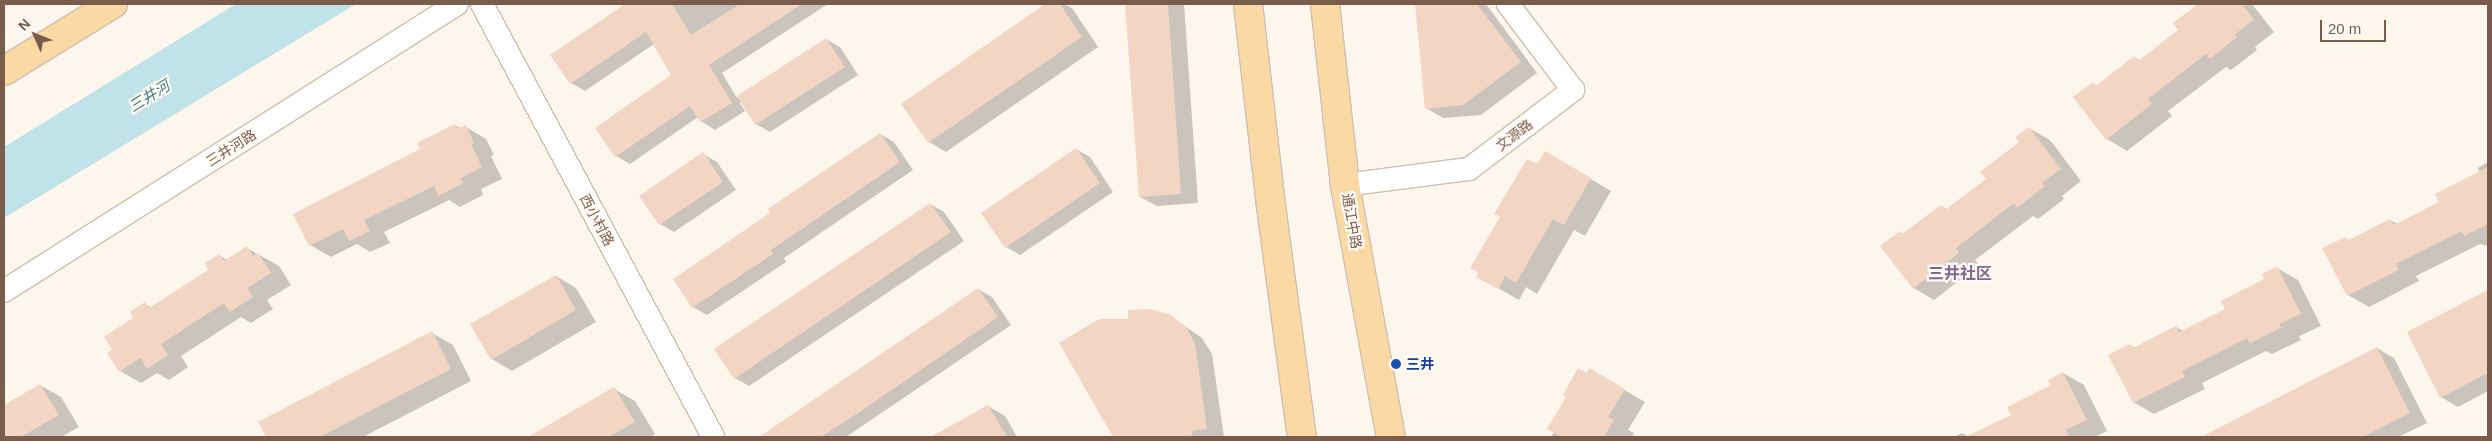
<!DOCTYPE html>
<html>
<head>
<meta charset="utf-8">
<style>
	body { margin:0 }
	#map { position:relative; width:2492px; height:441px; overflow:hidden; background:#fdf6ec; font-family:Arial,"Noto Sans SC",sans-serif }
	div>[style] { position:absolute }
	.water>* { inset:0; background:#bfe3e8 }
	.shadow>* { inset:0; background:#0003 }
	.building>* { inset:0; background:#f3d5c3 }
	.roads { filter:drop-shadow(1px 0 #d1beb0) drop-shadow(-1px 0 #d1beb0) drop-shadow(0 1px #d1beb0) drop-shadow(0 -1px #d1beb0) }
	.minor>* { height:22px; margin:-11px; padding:0 11px; transform-origin:11px; border-radius:11px; background:#fff }
	.major>* { height:28px; margin:-14px; padding:0 14px; transform-origin:14px; border-radius:14px; background:#fbd9a5 }
	.dots>* { width:14px; height:14px; translate:-50% -50%; box-sizing:border-box; border:2px solid #fffaf3; border-radius:50% }
	span { translate:-50% -50%; white-space:nowrap; text-align:center; line-height:1.15; -webkit-text-stroke:4.5px #fffaf3; paint-order:stroke }
	.street-label { font-size:14px; color:#7a5c4d }
	.transit-label { font-size:14px; color:#164399; font-weight:700 }
	.left { translate:0 -50%; text-align:left }
	.water-label { font-size:15px; color:#437c86; font-style:italic }
	.quarter-label { font-size:16px; color:#846695; font-weight:700 }
	.frame { position:absolute; inset:0; border:5px solid #7a5c4d; pointer-events:none }
	.north { position:absolute; left:10px; top:10px; width:50px; height:50px; -webkit-text-stroke:4px #fffaf3; paint-order:stroke; rotate:314deg; font-size:14px; font-weight:700; line-height:20px; text-align:center; color:#7a5c4d }
	.north::after { content:''; display:block; margin:auto; width:18px; height:22px; background:#7a5c4d; clip-path:polygon(50% 0,100% 100%,50% 72%,0 100%) }
	.scale { position:absolute; left:2320px; top:20px; width:66px; height:22px; box-sizing:border-box; border:2px solid #7a5c4d; border-top:0; padding-left:6px; font-size:15px; line-height:18px; white-space:nowrap; color:#7a5c4d; -webkit-text-stroke:4px #fffaf3; paint-order:stroke }
</style>
</head>
<body>
<div id="map">
	<div class="water">
		<div style="clip-path:polygon(236px 4px,356px 4px,4px 218px,4px 147px)"></div>
	</div>
	<div class="shadow">
		<div style="clip-path:polygon(627px 4px,828px 4px,722px 73px,737px 98px,826px 39px,840px 47px,858px 75px,770px 132px,756px 124px,742px 101px,740px 103px,745px 111px,715px 130px,701px 121px,698px 117px,630px 164px,616px 156px,673px 76px,654px 44px,585px 91px,571px 83px,552px 55px)"></div>
		<div style="clip-path:polygon(1048px 4px,1064px 4px,1072px 8px,1098px 47px,946px 152px,929px 142px,903px 104px)"></div>
		<div style="clip-path:polygon(1126px 4px,1184px 4px,1198px 203px,1157px 206px,1140px 197px)"></div>
		<div style="clip-path:polygon(1416px 4px,1486px 4px,1537px 73px,1481px 115px,1443px 118px,1426px 108px)"></div>
		<div style="clip-path:polygon(2200px 4px,2252px 4px,2274px 32px,2255px 47px,2257px 50px,2231px 70px,2226px 67px,2168px 111px,2172px 116px,2127px 151px,2107px 139px,2093px 83px,2097px 86px,2134px 57px,2141px 61px,2180px 30px,2175px 23px)"></div>
		<div style="clip-path:polygon(455px 125px,462px 129px,466px 127px,486px 139px,494px 155px,491px 156px,502px 179px,481px 189px,483px 195px,460px 207px,449px 200px,384px 232px,390px 243px,370px 252px,357px 244px,331px 257px,310px 245px,422px 150px)"></div>
		<div style="clip-path:polygon(2029px 128px,2050px 140px,2081px 181px,2062px 196px,2064px 199px,2038px 219px,2033px 216px,1975px 260px,1979px 265px,1934px 300px,1914px 288px,1900px 232px,1904px 235px,1941px 206px,1948px 210px,1987px 179px,2021px 142px)"></div>
		<div style="clip-path:polygon(880px 134px,894px 142px,913px 170px,784px 258px,786px 262px,707px 315px,693px 307px,772px 213px)"></div>
		<div style="clip-path:polygon(1076px 149px,1090px 157px,1113px 192px,1020px 255px,1006px 247px)"></div>
		<div style="clip-path:polygon(1545px 152px,1611px 191px,1585px 236px,1574px 230px,1537px 294px,1526px 287px,1519px 300px,1477px 276px)"></div>
		<div style="clip-path:polygon(703px 154px,717px 162px,736px 190px,674px 232px,660px 224px,641px 196px)"></div>
		<div style="clip-path:polygon(2488px 162px,2488px 246px,2480px 244px,2416px 276px,2419px 281px,2369px 307px,2348px 295px,2345px 238px,2350px 241px,2390px 220px,2398px 224px,2441px 202px,2480px 173px,2478px 168px)"></div>
		<div style="clip-path:polygon(930px 204px,944px 212px,964px 241px,749px 386px,735px 378px)"></div>
		<div style="clip-path:polygon(247px 248px,279px 266px,291px 285px,267px 300px,273px 309px,251px 323px,241px 317px,181px 356px,188px 367px,169px 380px,157px 373px,141px 383px,120px 371px,114px 350px,145px 304px,152px 308px,210px 270px,219px 255px,227px 260px)"></div>
		<div style="clip-path:polygon(2277px 268px,2298px 280px,2321px 326px,2299px 336px,2301px 340px,2272px 354px,2266px 351px,2202px 383px,2205px 389px,2154px 414px,2133px 402px,2130px 345px,2136px 348px,2176px 327px,2183px 331px,2227px 309px,2266px 280px)"></div>
		<div style="clip-path:polygon(556px 276px,576px 288px,596px 322px,512px 371px,492px 359px)"></div>
		<div style="clip-path:polygon(978px 289px,992px 297px,1011px 325px,846px 437px,763px 437px)"></div>
		<div style="clip-path:polygon(2488px 291px,2488px 391px,2458px 407px,2441px 397px,2408px 332px)"></div>
		<div style="clip-path:polygon(1170px 316px,1202px 338px,1212px 354px,1224px 437px,1115px 437px,1060px 343px,1129px 320px)"></div>
		<div style="clip-path:polygon(432px 333px,453px 345px,471px 381px,363px 437px,267px 437px,260px 422px)"></div>
		<div style="clip-path:polygon(2377px 348px,2394px 358px,2427px 423px,2398px 437px,2230px 437px,2225px 426px)"></div>
		<div style="clip-path:polygon(1590px 370px,1645px 402px,1628px 430px,1634px 433px,1632px 437px,1551px 437px)"></div>
		<div style="clip-path:polygon(2063px 373px,2084px 385px,2107px 431px,2095px 437px,1954px 437px,1962px 433px,1969px 437px,2013px 415px,2052px 385px)"></div>
		<div style="clip-path:polygon(40px 385px,61px 397px,79px 427px,61px 437px,4px 437px,4px 407px)"></div>
		<div style="clip-path:polygon(614px 389px,635px 401px,655px 434px,650px 437px,531px 437px)"></div>
		<div style="clip-path:polygon(988px 406px,1005px 416px,1017px 437px,934px 437px)"></div>
	</div>
	<div class="building">
		<div style="clip-path:polygon(625px 4px,672px 4px,691px 35px,740px 4px,802px 4px,709px 65px,732px 103px,700px 122px,690px 106px,615px 157px,595px 128px,671px 75px,646px 32px,570px 84px,550px 55px)"></div>
		<div style="clip-path:polygon(1045px 4px,1060px 4px,1082px 37px,928px 143px,901px 104px)"></div>
		<div style="clip-path:polygon(1125px 4px,1168px 4px,1181px 194px,1139px 197px)"></div>
		<div style="clip-path:polygon(1415px 4px,1477px 4px,1521px 62px,1463px 105px,1425px 109px)"></div>
		<div style="clip-path:polygon(2198px 4px,2242px 4px,2254px 20px,2235px 34px,2237px 37px,2210px 59px,2206px 54px,2148px 99px,2152px 104px,2106px 140px,2073px 97px,2093px 82px,2096px 86px,2134px 56px,2138px 61px,2178px 30px,2173px 23px)"></div>
		<div style="clip-path:polygon(826px 38px,845px 67px,755px 125px,737px 96px)"></div>
		<div style="clip-path:polygon(455px 124px,458px 129px,466px 125px,474px 143px,471px 144px,482px 167px,461px 178px,463px 183px,438px 196px,434px 186px,364px 220px,370px 231px,349px 241px,343px 229px,309px 246px,293px 214px,420px 149px,417px 143px)"></div>
		<div style="clip-path:polygon(2029px 127px,2061px 169px,2042px 183px,2045px 186px,2017px 208px,2014px 203px,1956px 248px,1959px 253px,1913px 289px,1880px 246px,1900px 231px,1902px 234px,1941px 205px,1945px 210px,1986px 179px,1980px 172px,2019px 142px,2015px 137px)"></div>
		<div style="clip-path:polygon(880px 133px,900px 162px,771px 250px,773px 254px,692px 308px,673px 279px,770px 213px,768px 209px)"></div>
		<div style="clip-path:polygon(1076px 148px,1100px 183px,1005px 248px,981px 213px)"></div>
		<div style="clip-path:polygon(1545px 151px,1591px 178px,1564px 225px,1553px 219px,1516px 283px,1505px 276px,1498px 289px,1476px 277px,1478px 272px,1470px 268px,1500px 217px,1494px 214px,1527px 159px,1537px 164px)"></div>
		<div style="clip-path:polygon(703px 152px,723px 182px,659px 225px,639px 196px)"></div>
		<div style="clip-path:polygon(2488px 167px,2488px 224px,2464px 236px,2462px 231px,2396px 264px,2399px 270px,2347px 296px,2322px 248px,2345px 237px,2347px 241px,2390px 219px,2394px 225px,2439px 202px,2435px 194px)"></div>
		<div style="clip-path:polygon(930px 203px,951px 232px,734px 379px,714px 349px)"></div>
		<div style="clip-path:polygon(247px 246px,253px 256px,258px 253px,271px 273px,247px 288px,253px 297px,230px 312px,224px 303px,161px 344px,168px 355px,147px 369px,140px 358px,119px 372px,107px 353px,112px 350px,104px 337px,133px 318px,130px 312px,145px 302px,149px 308px,208px 270px,205px 263px,219px 254px,224px 261px)"></div>
		<div style="clip-path:polygon(2277px 266px,2301px 314px,2279px 324px,2281px 328px,2250px 343px,2247px 338px,2182px 371px,2185px 377px,2133px 403px,2108px 355px,2130px 344px,2133px 348px,2176px 326px,2179px 332px,2225px 309px,2221px 301px,2264px 279px,2262px 274px)"></div>
		<div style="clip-path:polygon(556px 275px,576px 310px,491px 360px,470px 324px)"></div>
		<div style="clip-path:polygon(978px 288px,998px 317px,861px 411px,821px 437px,759px 437px)"></div>
		<div style="clip-path:polygon(2488px 290px,2488px 373px,2440px 398px,2407px 332px)"></div>
		<div style="clip-path:polygon(1150px 309px,1171px 315px,1186px 327px,1195px 343px,1207px 429px,1193px 431px,1191px 437px,1113px 437px,1059px 343px,1099px 319px,1128px 319px,1128px 310px)"></div>
		<div style="clip-path:polygon(432px 331px,451px 369px,320px 437px,266px 437px,258px 422px)"></div>
		<div style="clip-path:polygon(2377px 347px,2410px 413px,2363px 437px,2201px 437px)"></div>
		<div style="clip-path:polygon(1578px 368px,1586px 373px,1590px 368px,1625px 389px,1608px 417px,1614px 420px,1604px 437px,1561px 437px,1547px 429px,1566px 397px,1563px 395px)"></div>
		<div style="clip-path:polygon(2063px 372px,2087px 420px,2066px 430px,2069px 437px,1965px 437px,2011px 415px,2007px 407px,2051px 385px,2048px 380px)"></div>
		<div style="clip-path:polygon(40px 384px,59px 415px,21px 437px,4px 437px,4px 405px)"></div>
		<div style="clip-path:polygon(614px 387px,635px 422px,609px 437px,528px 437px)"></div>
		<div style="clip-path:polygon(988px 405px,1007px 437px,931px 437px)"></div>
	</div>
	<div class="roads">
		<div class="minor">
			<div style="left:482px;top:4px;width:491px;rotate:61.9deg"></div>
			<div style="left:1345px;top:185px;width:125px;rotate:-7.4deg"></div>
			<div style="left:1469px;top:169px;width:131px;rotate:-37.2deg"></div>
			<div style="left:1573px;top:90px;width:108px;rotate:-127.1deg"></div>
			<div style="left:4px;top:291px;width:536px;rotate:-32.36deg"></div>
		</div>
		<div class="major">
			<div style="left:1248px;top:4px;width:203px;rotate:83.5deg"></div>
			<div style="left:1271px;top:206px;width:233px;rotate:82.4deg"></div>
			<div style="left:1325px;top:4px;width:182px;rotate:83.7deg"></div>
			<div style="left:1345px;top:185px;width:256px;rotate:79.7deg"></div>
			<div style="left:4px;top:71px;width:128px;rotate:-31.6deg"></div>
		</div>
	</div>
	<div class="dots">
		<div style="left:1396px;top:364px;background:#1a4fb4"></div>
	</div>
	<div class="street-label">
		<span style="left:1514px;top:135px;rotate:-37deg">文源路</span>
		<span style="left:231px;top:148px;rotate:-32deg">三井河路</span>
		<span style="left:597px;top:220px;rotate:62deg">西小村路</span>
		<span style="left:1352px;top:221px;rotate:80deg">通江中路</span>
	</div>
	<div class="transit-label">
		<span class="left" style="left:1406px;top:364px">三井</span>
	</div>
	<div class="water-label">
		<span style="left:149px;top:96px;rotate:-32deg">三井河</span>
	</div>
	<div class="quarter-label">
		<span style="left:1960px;top:274px">三井社区</span>
	</div>
	<div class="frame"></div>
	<div class="north">N</div>
	<div class="scale">20 m</div>
</div>
</body>
</html>
